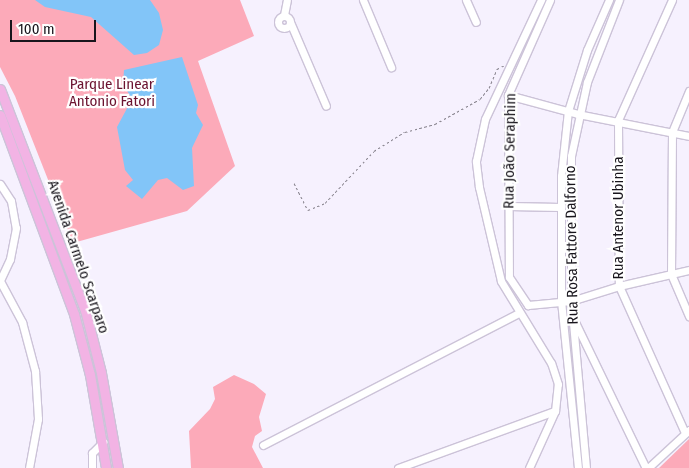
<!DOCTYPE html>
<html>
<head>
<meta charset="utf-8">
<style>
	body { margin:0 }
	#map { position:relative; width:689px; height:468px; overflow:hidden; background:#f6f1fe; font-family:"Fira Sans Condensed",sans-serif }
	div>[style] { position:absolute }
	.green>* { inset:0; background:#fcaab9 }
	.water>* { inset:0; background:#82c5f8 }
	.path>* { height:1px; margin-top:-0.5px; transform-origin:0; background:repeating-linear-gradient(90deg,#87838d 0 2.5px,transparent 0 5px) }
	.roads { filter:drop-shadow(1px 0 #ccc3d8) drop-shadow(-1px 0 #ccc3d8) drop-shadow(0 1px #ccc3d8) drop-shadow(0 -1px #ccc3d8) }
	.minor>* { height:7px; margin:-3.5px; padding:0 3.5px; transform-origin:3.5px; border-radius:3.5px; background:#fff }
	.minor>.ring { margin:-3.5px; padding:0; box-sizing:content-box; background:none; border:7px solid #fff; border-radius:50% }
	.major>* { height:9px; margin:-4.5px; padding:0 4.5px; transform-origin:4.5px; border-radius:4.5px; background:#f2b3e4 }
	span { translate:-50% -50%; white-space:nowrap; text-align:center; line-height:1.15; -webkit-text-stroke:4.5px #fff; paint-order:stroke }
	.park-label { font-size:15px; color:#6c1330 }
	.street-label { font-size:15px; color:#18151c }
	.scale { position:absolute; left:10px; top:20px; width:86px; height:22px; box-sizing:border-box; border:2px solid #18151c; border-top:0; padding-left:6px; font-size:15px; line-height:18px; white-space:nowrap; color:#18151c; -webkit-text-stroke:4px #fff; paint-order:stroke }
</style>
</head>
<body>
<div id="map">
	<div class="green">
		<div style="clip-path:polygon(0 0,240px 0,254px 36px,198px 61px,235px 166px,187px 211px,73px 243px,15px 96px,0 67px)"></div>
		<div style="clip-path:polygon(234px 375px,254px 384px,266px 394px,259px 417px,262px 431px,255px 436px,252px 447px,263px 468px,191px 468px,189px 431px,210px 409px,215px 399px,213px 387px)"></div>
		<div style="clip-path:polygon(689px 439px,689px 468px,659px 468px)"></div>
	</div>
	<div class="water">
		<div style="clip-path:polygon(35px 0,150px 0,159px 13px,163px 30px,159px 45px,147px 53px,134px 55px,91px 17px,45px 7px)"></div>
		<div style="clip-path:polygon(182px 57px,198px 105px,196px 113px,203px 125px,192px 148px,194px 186px,183px 190px,167px 178px,158px 180px,142px 199px,126px 186px,133px 180px,125px 170px,117px 127px,132px 99px,123px 84px,124px 70px)"></div>
	</div>
	<div class="path">
		<div style="left:294px;top:183px;width:30px;rotate:63deg"></div>
		<div style="left:308px;top:210px;width:18px;rotate:-22deg"></div>
		<div style="left:325px;top:203px;width:71px;rotate:-46.7deg"></div>
		<div style="left:374px;top:151px;width:36px;rotate:-32deg"></div>
		<div style="left:405px;top:132px;width:31px;rotate:-15deg"></div>
		<div style="left:435px;top:124px;width:51px;rotate:-29.1deg"></div>
		<div style="left:480px;top:99px;width:14px;rotate:-51deg"></div>
		<div style="left:489px;top:88px;width:21px;rotate:-67deg"></div>
		<div style="left:497px;top:69px;width:9px;rotate:-27deg"></div>
	</div>
	<div class="roads">
		<div class="minor">
			<div style="left:363px;top:0;width:73px;rotate:67.3deg"></div>
			<div style="left:466px;top:0;width:24px;rotate:66deg"></div>
			<div style="left:550px;top:0;width:104px;rotate:113.9deg"></div>
			<div style="left:508px;top:95px;width:182px;rotate:89.7deg"></div>
			<div style="left:509px;top:277px;width:34px;rotate:56deg"></div>
			<div style="left:528px;top:305px;width:43px;rotate:-5.3deg"></div>
			<div style="left:571px;top:301px;width:50px;rotate:-17.4deg"></div>
			<div style="left:619px;top:286px;width:72px;rotate:-12.9deg"></div>
			<div style="left:672px;top:0;width:132px;rotate:114.2deg"></div>
			<div style="left:618px;top:120px;width:166px;rotate:89.7deg"></div>
			<div style="left:619px;top:286px;width:161px;rotate:65.8deg"></div>
			<div style="left:284px;top:15px;width:15px;rotate:-79deg"></div>
			<div class="ring" style="left:278px;top:16px;width:5px;height:5px"></div>
			<div style="left:290px;top:22px;width:91px;rotate:66.8deg"></div>
			<div style="left:689px;top:91px;width:44px;rotate:112.5deg"></div>
			<div style="left:672px;top:132px;width:142px;rotate:90.4deg"></div>
			<div style="left:671px;top:274px;width:46px;rotate:66.8deg"></div>
			<div style="left:508px;top:95px;width:73px;rotate:15.2deg"></div>
			<div style="left:578px;top:114px;width:113px;rotate:11.2deg"></div>
			<div style="left:0;top:184px;width:20px;rotate:57deg"></div>
			<div style="left:11px;top:201px;width:27px;rotate:80deg"></div>
			<div style="left:16px;top:228px;width:32px;rotate:101deg"></div>
			<div style="left:10px;top:259px;width:23px;rotate:115deg"></div>
			<div style="left:509px;top:206px;width:51px;rotate:1.1deg"></div>
			<div style="left:0;top:281px;width:47px;rotate:61.8deg"></div>
			<div style="left:22px;top:322px;width:51px;rotate:75.1deg"></div>
			<div style="left:35px;top:371px;width:48px;rotate:86.4deg"></div>
			<div style="left:38px;top:419px;width:50px;rotate:100.4deg"></div>
			<div style="left:574px;top:320px;width:165px;rotate:64.1deg"></div>
			<div style="left:263px;top:445px;width:288px;rotate:-27.3deg"></div>
			<div style="left:92px;top:468px;width:15px;rotate:-90deg"></div>
			<div style="left:92px;top:453px;width:16px;rotate:-45deg"></div>
			<div style="left:398px;top:468px;width:167px;rotate:-20deg"></div>
			<div style="left:529px;top:468px;width:63px;rotate:-65.5deg"></div>
			<div style="left:555px;top:411px;width:27px;rotate:-84deg"></div>
			<div style="left:558px;top:384px;width:22px;rotate:-108deg"></div>
			<div style="left:551px;top:363px;width:96px;rotate:-121.4deg"></div>
			<div style="left:501px;top:281px;width:97px;rotate:-103.2deg"></div>
			<div style="left:479px;top:187px;width:26px;rotate:-97deg"></div>
			<div style="left:476px;top:161px;width:43px;rotate:-77.9deg"></div>
			<div style="left:485px;top:119px;width:132px;rotate:-64.8deg"></div>
			<div style="left:578px;top:468px;width:167px;rotate:-95.8deg"></div>
			<div style="left:561px;top:302px;width:126px;rotate:-90deg"></div>
			<div style="left:561px;top:176px;width:65px;rotate:-83.9deg"></div>
			<div style="left:568px;top:111px;width:64px;rotate:-72.7deg"></div>
			<div style="left:587px;top:50px;width:55px;rotate:-66.3deg"></div>
			<div style="left:586px;top:468px;width:168px;rotate:-95.1deg"></div>
			<div style="left:571px;top:301px;width:145px;rotate:-90deg"></div>
			<div style="left:571px;top:156px;width:76px;rotate:-77.8deg"></div>
			<div style="left:587px;top:82px;width:88px;rotate:-68.7deg"></div>
			<div style="left:648px;top:468px;width:56px;rotate:-42.8deg"></div>
		</div>
		<div class="major">
			<div style="left:0;top:89px;width:237px;rotate:69deg"></div>
			<div style="left:85px;top:310px;width:65px;rotate:75.7deg"></div>
			<div style="left:101px;top:373px;width:97px;rotate:79.9deg"></div>
			<div style="left:0;top:115px;width:212px;rotate:69.6deg"></div>
			<div style="left:74px;top:314px;width:63px;rotate:75.3deg"></div>
			<div style="left:90px;top:375px;width:94px;rotate:80.2deg"></div>
		</div>
	</div>
	<div class="park-label">
		<span style="left:112px;top:93px">Parque Linear<br>Antonio Fatori</span>
	</div>
	<div class="street-label">
		<span style="left:510px;top:151px;rotate:-89deg">Rua João Seraphim</span>
		<span style="left:619px;top:218px;rotate:-90deg">Rua Antenor Ubinha</span>
		<span style="left:572px;top:245px;rotate:-91deg">Rua Rosa Fattore Dalforno</span>
		<span style="left:78px;top:257px;rotate:71deg">Avenida Carmelo Scarparo</span>
	</div>
	<div class="scale">100 m</div>
</div>
</body>
</html>
